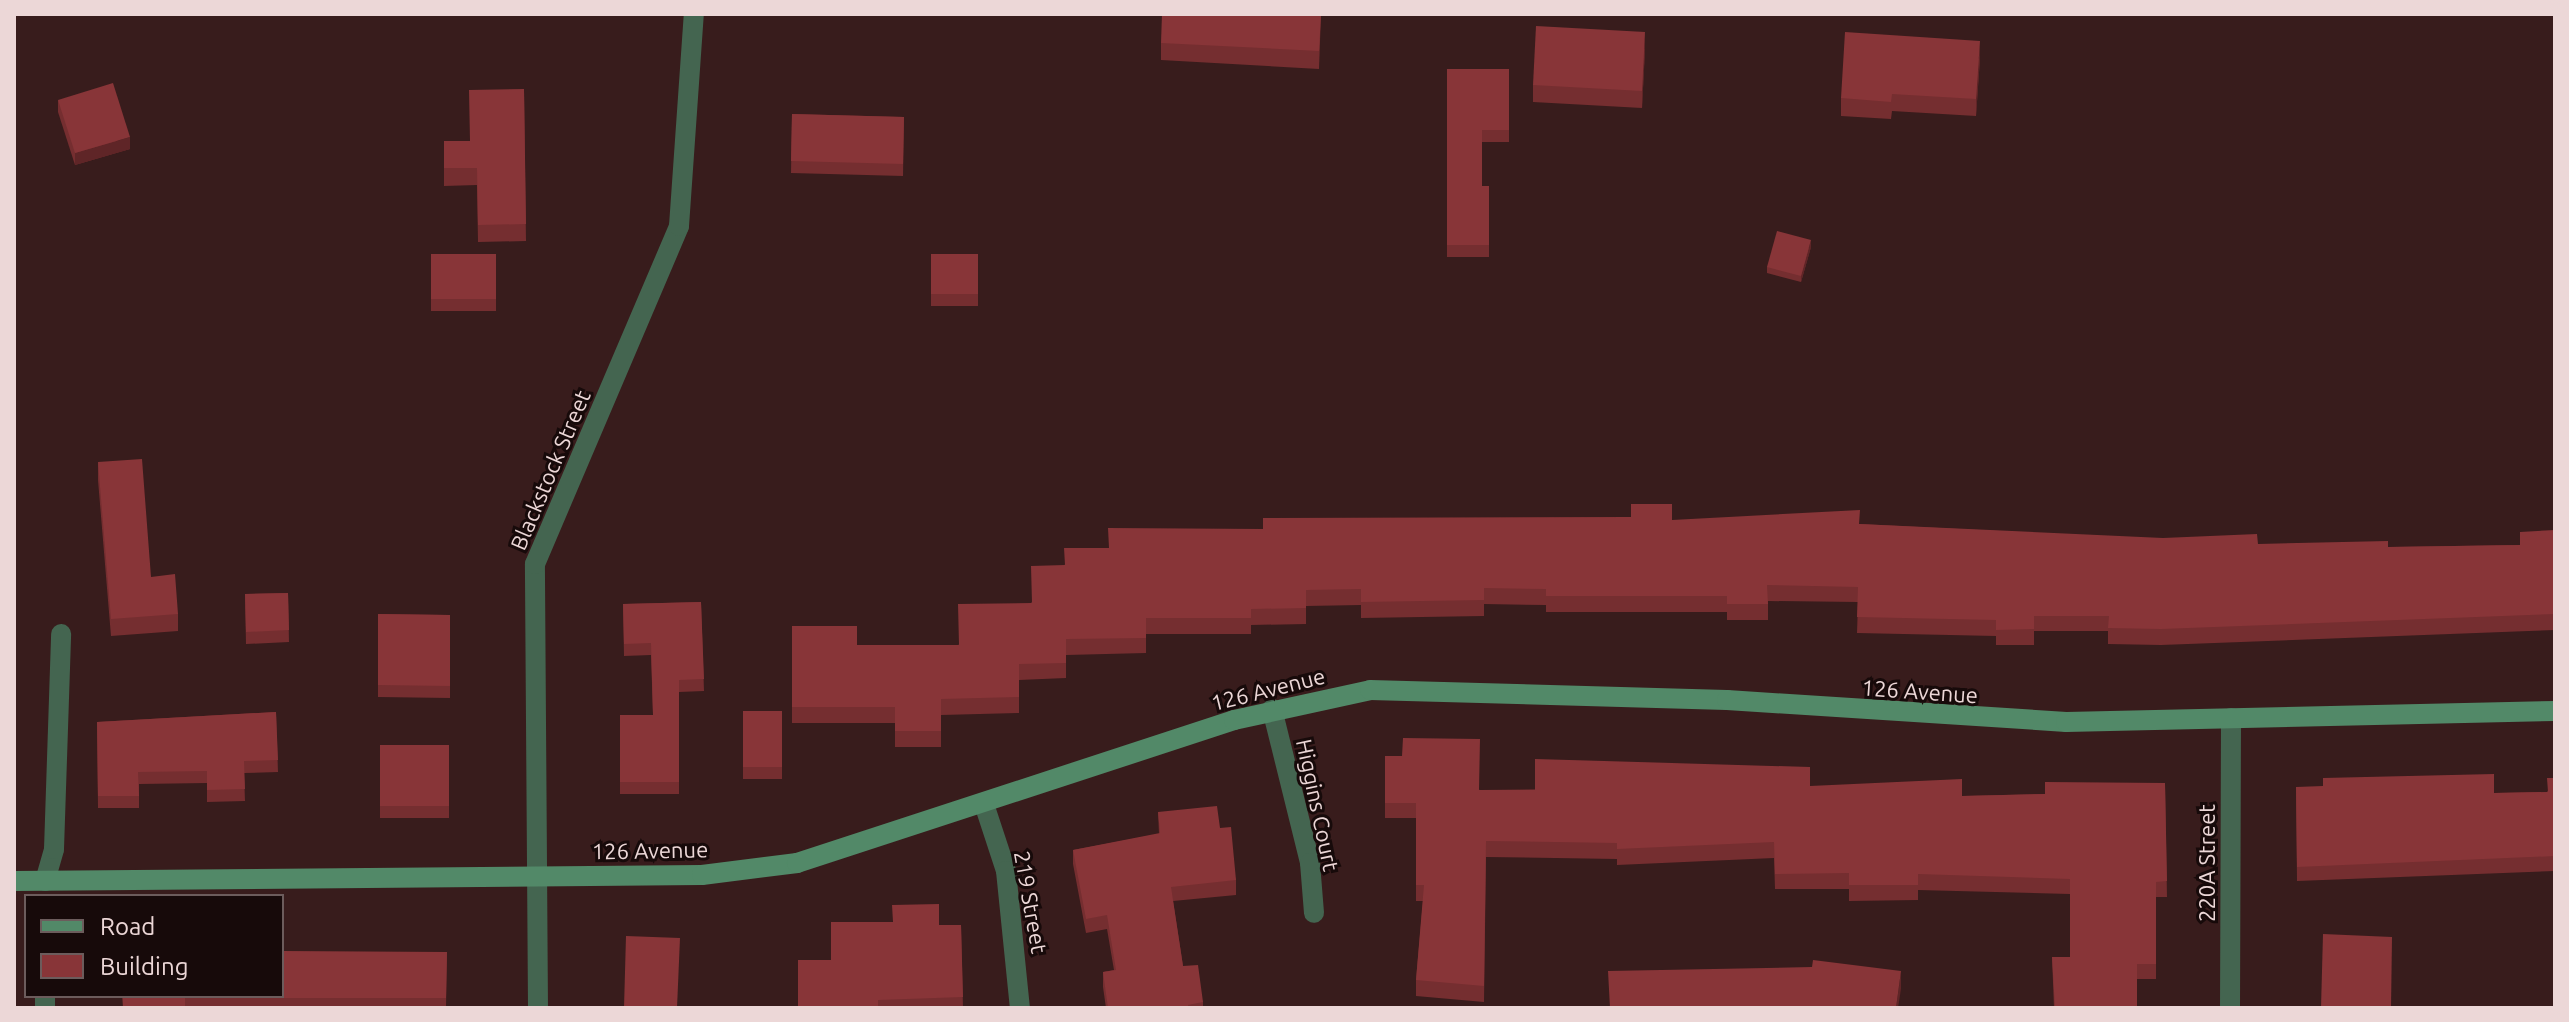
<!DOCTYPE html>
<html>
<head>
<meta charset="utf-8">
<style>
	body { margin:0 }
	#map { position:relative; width:2569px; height:1022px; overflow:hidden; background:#381c1c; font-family:Ubuntu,sans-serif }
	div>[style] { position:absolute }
	.lane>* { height:20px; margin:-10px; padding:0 10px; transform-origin:10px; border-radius:10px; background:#446550 }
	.street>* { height:20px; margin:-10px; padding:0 10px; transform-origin:10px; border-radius:10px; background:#446550 }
	.secondary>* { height:20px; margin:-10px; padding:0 10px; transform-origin:10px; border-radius:10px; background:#528968 }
	.wall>* { inset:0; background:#752e30 }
	.shaded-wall>* { inset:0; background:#5f2527 }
	.building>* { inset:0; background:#883538 }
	span { translate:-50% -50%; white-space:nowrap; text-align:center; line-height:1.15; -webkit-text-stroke:6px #170a0a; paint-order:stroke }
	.street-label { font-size:22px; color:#ecd7d7 }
	.frame { position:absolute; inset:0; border:16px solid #ecd7d7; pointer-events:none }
	.legend { position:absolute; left:24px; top:894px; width:260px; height:104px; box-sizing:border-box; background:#170a0a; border:2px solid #6c5c5c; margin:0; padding:10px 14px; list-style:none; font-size:24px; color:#ecd7d7 }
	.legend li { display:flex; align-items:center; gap:16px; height:40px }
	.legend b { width:40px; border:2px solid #6c5c5c }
</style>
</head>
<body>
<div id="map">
	<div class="lane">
		<div style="left:45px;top:881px;width:33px;rotate:-74deg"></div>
		<div style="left:54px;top:849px;width:215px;rotate:-88.1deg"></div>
	</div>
	<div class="street">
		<div style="left:1272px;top:709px;width:159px;rotate:76.1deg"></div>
		<div style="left:1310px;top:863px;width:50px;rotate:85.4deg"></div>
		<div style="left:985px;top:807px;width:67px;rotate:71.8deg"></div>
		<div style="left:1006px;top:871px;width:138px;rotate:84.2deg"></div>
		<div style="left:45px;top:1008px;width:12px;rotate:-90deg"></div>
		<div style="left:538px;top:1008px;width:444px;rotate:-90.4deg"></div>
		<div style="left:535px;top:564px;width:367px;rotate:-66.9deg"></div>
		<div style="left:679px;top:226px;width:213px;rotate:-86deg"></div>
		<div style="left:2230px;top:1008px;width:290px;rotate:-89.8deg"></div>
	</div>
	<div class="secondary">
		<div style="left:14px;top:881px;width:688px;rotate:-0.5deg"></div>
		<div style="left:702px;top:875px;width:96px;rotate:-7.2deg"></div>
		<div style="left:797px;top:863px;width:460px;rotate:-18.1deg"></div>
		<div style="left:1234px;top:720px;width:139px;rotate:-12.4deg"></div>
		<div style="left:1370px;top:690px;width:357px;rotate:1.6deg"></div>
		<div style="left:1727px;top:700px;width:340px;rotate:3.7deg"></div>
		<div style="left:2066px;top:722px;width:489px;rotate:-1.3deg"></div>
	</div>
	<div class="wall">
		<div style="clip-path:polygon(1321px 14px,1319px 69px,1161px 60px,1161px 43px)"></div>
		<div style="clip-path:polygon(1645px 49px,1642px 108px,1533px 102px,1533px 85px)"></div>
		<div style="clip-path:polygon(1980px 58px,1976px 116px,1892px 111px,1891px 119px,1841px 116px,1841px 98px)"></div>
		<div style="clip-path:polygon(1447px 69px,1509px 69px,1509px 142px,1482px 142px,1482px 186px,1489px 186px,1489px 257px,1447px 257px)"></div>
		<div style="clip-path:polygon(524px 89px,526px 241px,478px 242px,477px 185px,444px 186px,444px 141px,470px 141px)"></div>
		<div style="clip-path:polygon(58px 100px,130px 149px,75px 165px,58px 112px)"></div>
		<div style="clip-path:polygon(792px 114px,904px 117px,903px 176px,791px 173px)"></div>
		<div style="clip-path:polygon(1811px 247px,1801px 282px,1767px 273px,1767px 267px)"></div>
		<div style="clip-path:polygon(431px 254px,496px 254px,496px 311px,431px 311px)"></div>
		<div style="clip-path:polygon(931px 254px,978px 254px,978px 306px,931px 306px)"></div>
		<div style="clip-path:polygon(98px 462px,151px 577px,178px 614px,178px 631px,111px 636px,98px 480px)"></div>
		<div style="clip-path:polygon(1672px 520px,1860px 524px,2258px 544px,2388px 547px,2520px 545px,2555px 530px,2555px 630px,2161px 645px,2108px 644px,2108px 631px,2034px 631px,2034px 645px,1996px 645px,1996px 636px,1857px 633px,1858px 602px,1768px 601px,1768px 620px,1727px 620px,1727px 612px,1546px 612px,1546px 605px,1484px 604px,1484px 616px,1361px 618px,1361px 605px,1306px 606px,1306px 624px,1251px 625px,1251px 634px,1146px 634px,1146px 653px,1066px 655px,1066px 678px,1019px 680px,1019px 713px,941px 715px,941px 747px,895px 747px,895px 723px,792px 723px,792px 626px,857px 645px,958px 645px,1031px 603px,1064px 565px,1108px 548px,1263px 529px)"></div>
		<div style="clip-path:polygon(288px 593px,289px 642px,246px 644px,245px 594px)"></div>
		<div style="clip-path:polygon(701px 602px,704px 691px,679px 692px,679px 794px,620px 794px,620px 715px,653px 715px,651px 655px,624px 656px,623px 604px)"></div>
		<div style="clip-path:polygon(378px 614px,450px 615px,450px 698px,378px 697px)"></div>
		<div style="clip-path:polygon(743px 711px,782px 711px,782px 779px,743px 779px)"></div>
		<div style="clip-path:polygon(276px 712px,278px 772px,244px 773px,245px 801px,207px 802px,207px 783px,139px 784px,139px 808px,98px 808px,97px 722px)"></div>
		<div style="clip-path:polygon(380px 745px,449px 745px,449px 818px,380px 818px)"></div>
		<div style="clip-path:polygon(1385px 756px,1480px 790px,1810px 786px,1962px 796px,2045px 794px,2165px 783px,2167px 897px,2156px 897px,2156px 979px,2137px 979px,2137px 1008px,2054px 1008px,2052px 957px,2070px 957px,2070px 894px,1918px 890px,1918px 900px,1849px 901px,1849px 889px,1775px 889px,1774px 858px,1617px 865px,1617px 859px,1486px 857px,1484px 1002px,1416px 996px,1416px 980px,1423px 901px,1416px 901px,1416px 818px,1385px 818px)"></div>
		<div style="clip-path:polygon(2555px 778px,2555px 871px,2297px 881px,2296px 787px,2494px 793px,2547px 792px)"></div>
		<div style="clip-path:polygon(1158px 812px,1220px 828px,1236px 880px,1236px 895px,1173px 901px,1183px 966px,1203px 1002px,1203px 1008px,1106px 1008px,1103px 987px,1103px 972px,1114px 970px,1107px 929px,1086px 933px,1073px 864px,1073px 850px,1159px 834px)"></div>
		<div style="clip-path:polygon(939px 925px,961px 925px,963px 1008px,798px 1008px,831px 960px)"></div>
		<div style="clip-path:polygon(447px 952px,446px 1008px,123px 1008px,122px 996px,282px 996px)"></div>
	</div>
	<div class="shaded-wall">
		<div style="clip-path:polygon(1645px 32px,1645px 49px,1642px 108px,1642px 91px)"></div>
		<div style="clip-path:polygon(1980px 41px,1980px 58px,1976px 116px,1976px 99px)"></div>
		<div style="clip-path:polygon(130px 137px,130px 149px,75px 165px,75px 153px)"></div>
		<div style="clip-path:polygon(1811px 240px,1811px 247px,1801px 282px,1801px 276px)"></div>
		<div style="clip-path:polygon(1901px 971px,1901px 989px,1898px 1008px,1896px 1008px)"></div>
	</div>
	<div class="building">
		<div style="clip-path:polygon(1162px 14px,1321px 14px,1319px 51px,1161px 43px)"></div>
		<div style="clip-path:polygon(1536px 26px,1645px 32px,1642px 91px,1533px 85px)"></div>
		<div style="clip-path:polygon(1845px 32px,1980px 41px,1976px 99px,1892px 94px,1891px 102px,1841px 98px)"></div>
		<div style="clip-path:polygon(1447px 69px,1509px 69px,1509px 130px,1482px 130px,1482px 186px,1489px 186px,1489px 245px,1447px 245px)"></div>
		<div style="clip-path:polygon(113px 83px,130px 137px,75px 153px,58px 100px)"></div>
		<div style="clip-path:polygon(524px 89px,526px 224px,478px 225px,477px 168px,444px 168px,444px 141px,470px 141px,469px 90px)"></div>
		<div style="clip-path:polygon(792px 114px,904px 117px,903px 164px,791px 161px)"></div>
		<div style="clip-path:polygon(1777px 231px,1811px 240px,1801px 276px,1767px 267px)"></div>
		<div style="clip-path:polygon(431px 254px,496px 254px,496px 299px,431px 299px)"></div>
		<div style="clip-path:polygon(931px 254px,978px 254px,978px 294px,931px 294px)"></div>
		<div style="clip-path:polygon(142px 459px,151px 577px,175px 574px,178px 614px,111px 619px,98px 462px)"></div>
		<div style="clip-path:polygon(1631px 504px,1672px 504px,1672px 520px,1860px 510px,1859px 524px,2163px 538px,2257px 534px,2258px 544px,2388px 541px,2388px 547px,2520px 545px,2520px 532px,2555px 530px,2555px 614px,2161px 629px,2108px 628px,2109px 616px,2034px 616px,2034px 629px,1996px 630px,1996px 620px,1857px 617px,1858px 587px,1767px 585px,1768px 604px,1727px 604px,1727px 596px,1546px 596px,1546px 589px,1484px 588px,1484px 600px,1361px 602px,1361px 589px,1306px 590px,1306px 608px,1251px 609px,1251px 618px,1146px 618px,1146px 638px,1066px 639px,1066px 663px,1019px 664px,1019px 697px,941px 699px,941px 731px,895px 731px,895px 707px,792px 707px,792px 626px,857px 626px,857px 645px,959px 645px,958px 604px,1032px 603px,1031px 566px,1065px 565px,1064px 548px,1109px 548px,1108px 528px,1263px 529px,1263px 518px,1631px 517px)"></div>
		<div style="clip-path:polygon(288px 593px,289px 630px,246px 632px,245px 594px)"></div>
		<div style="clip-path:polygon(701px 602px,704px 679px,679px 680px,679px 782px,620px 782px,620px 715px,653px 715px,651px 643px,624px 644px,623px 604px)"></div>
		<div style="clip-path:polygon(378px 614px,450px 615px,450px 686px,378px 685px)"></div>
		<div style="clip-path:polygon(743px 711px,782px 711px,782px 767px,743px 767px)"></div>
		<div style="clip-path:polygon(276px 712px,278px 760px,244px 761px,245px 789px,207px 790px,207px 771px,138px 772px,139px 796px,98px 796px,97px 722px)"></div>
		<div style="clip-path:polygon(1403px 738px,1480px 739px,1479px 790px,1535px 790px,1535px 759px,1810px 767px,1810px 786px,1962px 779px,1962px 796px,2045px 794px,2045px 782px,2165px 783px,2167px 881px,2156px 882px,2156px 964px,2137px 964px,2137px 1008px,2055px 1008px,2052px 957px,2070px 957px,2070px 879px,1918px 874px,1918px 885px,1849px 885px,1849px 873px,1775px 874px,1774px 842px,1617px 849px,1617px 843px,1486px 841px,1484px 986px,1416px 980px,1424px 885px,1416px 885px,1416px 803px,1385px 803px,1385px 756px,1402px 756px)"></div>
		<div style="clip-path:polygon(380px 745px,449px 745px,449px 806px,380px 806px)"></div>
		<div style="clip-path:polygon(2494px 774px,2494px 793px,2548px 792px,2547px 778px,2555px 778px,2555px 856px,2297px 867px,2296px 787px,2323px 786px,2323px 778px)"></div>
		<div style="clip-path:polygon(1217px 806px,1220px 828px,1231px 827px,1236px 880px,1171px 887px,1183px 966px,1198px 965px,1203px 1002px,1188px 1005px,1189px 1008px,1108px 1008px,1103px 972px,1116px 970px,1107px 915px,1086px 919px,1073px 850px,1160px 833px,1158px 812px)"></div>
		<div style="clip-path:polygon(939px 904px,939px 925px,961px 925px,963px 997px,878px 1000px,878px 1008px,798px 1008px,798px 960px,831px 960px,831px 922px,893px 922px,892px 905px)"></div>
		<div style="clip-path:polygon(2323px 934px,2392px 937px,2391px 1008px,2321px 1008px)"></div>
		<div style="clip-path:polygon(626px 936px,680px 938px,677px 1008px,624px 1008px)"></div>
		<div style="clip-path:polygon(282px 951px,447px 952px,446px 998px,185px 998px,185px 1008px,123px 1008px,123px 996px,282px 996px)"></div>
		<div style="clip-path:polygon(1813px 960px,1901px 971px,1896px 1008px,1610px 1008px,1608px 971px,1812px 967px)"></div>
	</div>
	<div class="street-label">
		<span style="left:550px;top:470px;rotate:-67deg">Blackstock Street</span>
		<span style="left:1268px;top:689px;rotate:-14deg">126 Avenue</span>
		<span style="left:1920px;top:691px;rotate:4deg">126 Avenue</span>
		<span style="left:1318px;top:805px;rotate:78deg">Higgins Court</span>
		<span style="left:650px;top:850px;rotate:-1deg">126 Avenue</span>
		<span style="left:2207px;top:863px;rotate:-90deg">220A Street</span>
		<span style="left:1031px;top:902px;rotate:80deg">219 Street</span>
	</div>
	<div class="frame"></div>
	<ul class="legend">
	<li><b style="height:10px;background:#528968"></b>Road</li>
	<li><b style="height:22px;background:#883538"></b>Building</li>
	</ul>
</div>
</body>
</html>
